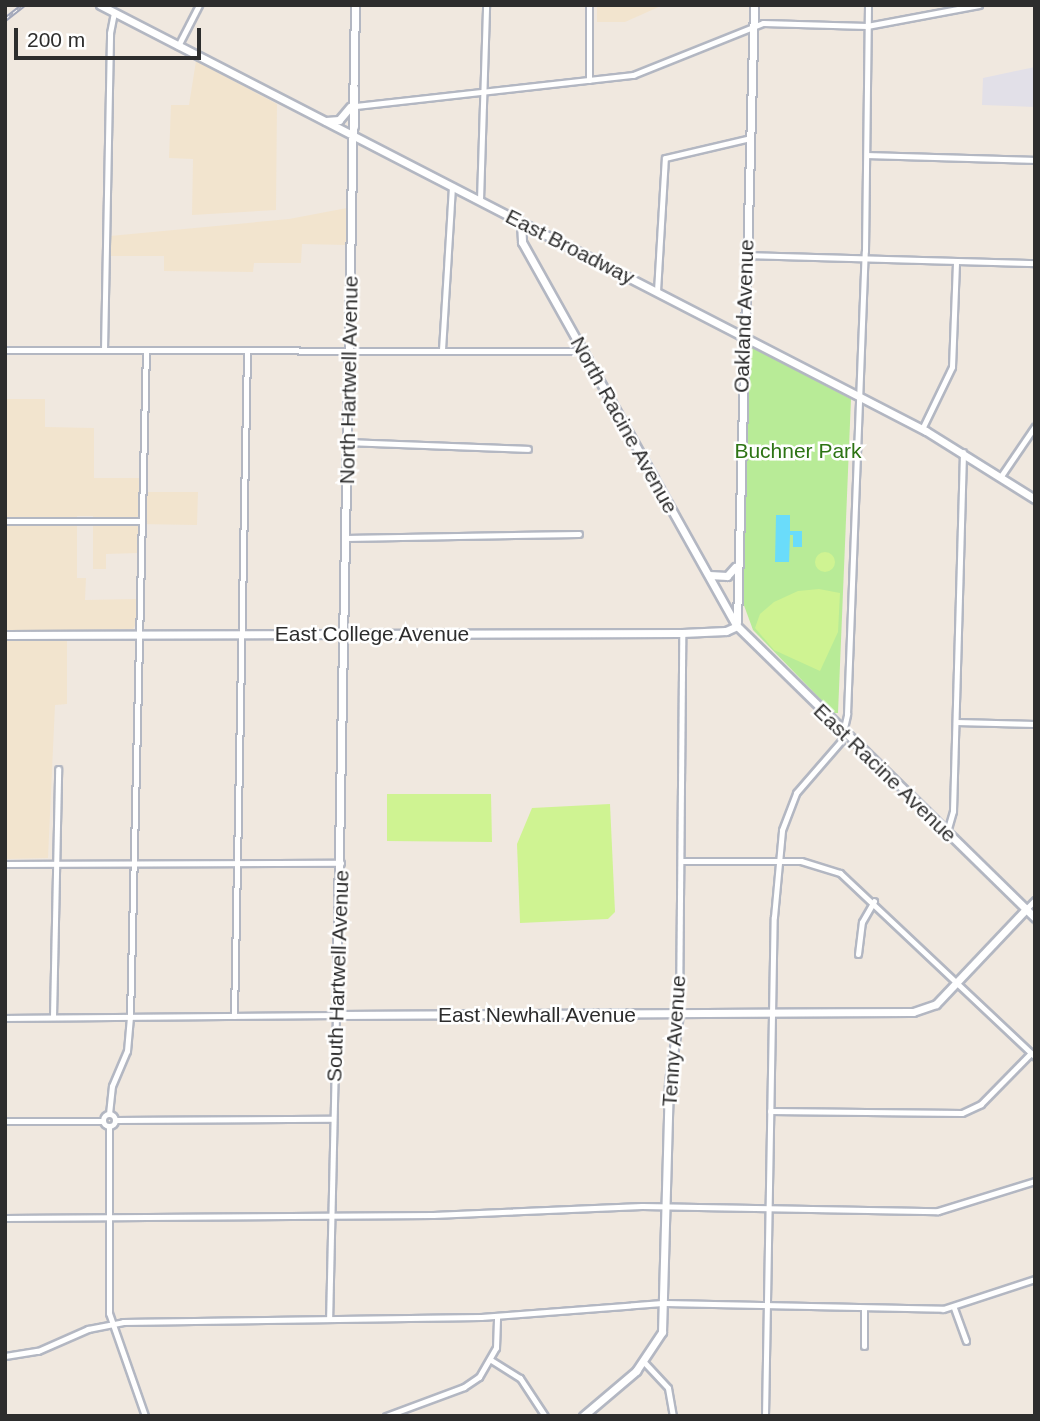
<!DOCTYPE html>
<html>
<head>
<meta charset="utf-8">
<style>
	body { margin:0 }
	#map { position:relative; width:1040px; height:1421px; overflow:hidden; background:#f0e8df; font-family:Arial,sans-serif }
	div>[style] { position:absolute }
	.industrial>* { inset:0; background:#e2e0e8 }
	.education>* { inset:0; background:#f2e4ce }
	.green>* { inset:0; background:#b8eb97 }
	.pitch>* { inset:0; background:#cff392 }
	.round { border-radius:50% }
	.water>* { inset:0; background:#6adcfa }
	.roads { filter:drop-shadow(2px 0 #b3b7c2) drop-shadow(-2px 0 #b3b7c2) drop-shadow(0 2px #b3b7c2) drop-shadow(0 -2px #b3b7c2) }
	.street>* { height:5px; margin:-2.5px; padding:0 2.5px; transform-origin:2.5px; border-radius:2.5px; background:#fff }
	.street>.ring { margin:-2.5px; padding:0; box-sizing:content-box; background:none; border:5px solid #fff; border-radius:50% }
	.secondary>* { height:7px; margin:-3.5px; padding:0 3.5px; transform-origin:3.5px; border-radius:3.5px; background:#fff }
	.rail>* { height:4.5px; margin-top:-2.25px; transform-origin:0; background:repeating-linear-gradient(90deg,#fff 0 5px,#a1a6b9 0 10px); box-sizing:border-box; border-block:2px solid #a1a6b9 }
	span { translate:-50% -50%; white-space:nowrap; text-align:center; line-height:1.15; -webkit-text-stroke:5px #fff; paint-order:stroke }
	.street-label { font-size:21px; color:#2d2d2d }
	.park-label { font-size:21px; color:#2d7414 }
	.frame { position:absolute; inset:0; border:7px solid #2d2d2d; pointer-events:none }
	.scale { position:absolute; left:14px; top:28px; width:187px; height:32px; box-sizing:border-box; border:4px solid #2d2d2d; border-top:0; padding-left:9px; font-size:21px; line-height:24px; white-space:nowrap; color:#2d2d2d; -webkit-text-stroke:5px #fff; paint-order:stroke }
</style>
</head>
<body>
<div id="map">
	<div class="industrial">
		<div style="clip-path:polygon(1035px 67px,1035px 107px,982px 105px,983px 78px)"></div>
	</div>
	<div class="education">
		<div style="clip-path:polygon(597px 5px,663px 5px,625px 22px,597px 22px)"></div>
		<div style="clip-path:polygon(196px 61px,277px 104px,276px 210px,192px 215px,193px 159px,169px 158px,171px 105px,189px 105px)"></div>
		<div style="clip-path:polygon(347px 208px,347px 245px,302px 244px,301px 263px,254px 263px,253px 272px,164px 271px,164px 256px,109px 256px,110px 236px,289px 219px)"></div>
		<div style="clip-path:polygon(5px 399px,45px 399px,45px 427px,94px 428px,94px 478px,139px 478px,139px 492px,198px 492px,197px 525px,138px 524px,138px 553px,106px 554px,106px 569px,93px 569px,93px 516px,77px 516px,77px 578px,86px 578px,85px 600px,136px 599px,136px 624px,133px 629px,67px 630px,67px 704px,55px 705px,48px 858px,5px 859px)"></div>
	</div>
	<div class="green">
		<div style="clip-path:polygon(750px 346px,851px 399px,838px 713px,834px 713px,753px 630px,742px 600px)"></div>
	</div>
	<div class="pitch">
		<div class="round" style="left:815px;top:552px;width:20px;height:20px"></div>
		<div style="clip-path:polygon(819px 589px,840px 593px,838px 632px,820px 671px,774px 650px,755px 628px,760px 614px,774px 602px,798px 591px)"></div>
		<div style="clip-path:polygon(387px 794px,491px 794px,492px 842px,387px 841px)"></div>
		<div style="clip-path:polygon(610px 804px,615px 912px,608px 919px,520px 923px,517px 844px,532px 808px)"></div>
	</div>
	<div class="water">
		<div style="clip-path:polygon(776px 515px,790px 515px,790px 531px,802px 531px,802px 547px,793px 547px,793px 535px,790px 535px,789px 562px,775px 562px)"></div>
	</div>
	<div class="roads">
		<div class="street">
			<div style="left:178px;top:46px;width:46px;rotate:-62.9deg"></div>
			<div style="left:589px;top:80px;width:75px;rotate:-90deg"></div>
			<div style="left:356px;top:106px;width:279px;rotate:-6.4deg"></div>
			<div style="left:633px;top:75px;width:140px;rotate:-21.8deg"></div>
			<div style="left:763px;top:23px;width:104px;rotate:1.7deg"></div>
			<div style="left:867px;top:26px;width:114px;rotate:-10.6deg"></div>
			<div style="left:868px;top:155px;width:167px;rotate:1.7deg"></div>
			<div style="left:480px;top:200px;width:195px;rotate:-88.2deg"></div>
			<div style="left:746px;top:255px;width:289px;rotate:1.6deg"></div>
			<div style="left:657px;top:291px;width:133px;rotate:-86.6deg"></div>
			<div style="left:665px;top:158px;width:87px;rotate:-13.2deg"></div>
			<div style="left:5px;top:350px;width:578px;rotate:0.1deg"></div>
			<div style="left:104px;top:350px;width:317px;rotate:-88.9deg"></div>
			<div style="left:110px;top:33px;width:20px;rotate:-79deg"></div>
			<div style="left:442px;top:350px;width:164px;rotate:-86.5deg"></div>
			<div style="left:922px;top:429px;width:69px;rotate:-64.2deg"></div>
			<div style="left:952px;top:367px;width:106px;rotate:-87.8deg"></div>
			<div style="left:348px;top:442px;width:180px;rotate:2.2deg"></div>
			<div style="left:1001px;top:476px;width:60px;rotate:-55.8deg"></div>
			<div style="left:5px;top:521px;width:137px"></div>
			<div style="left:345px;top:538px;width:234px;rotate:-1deg"></div>
			<div style="left:956px;top:722px;width:79px;rotate:1.5deg"></div>
			<div style="left:947px;top:832px;width:22px;rotate:-74deg"></div>
			<div style="left:953px;top:811px;width:359px;rotate:-88.4deg"></div>
			<div style="left:681px;top:861px;width:120px"></div>
			<div style="left:801px;top:861px;width:41px;rotate:17.1deg"></div>
			<div style="left:840px;top:873px;width:268px;rotate:43.3deg"></div>
			<div style="left:5px;top:864px;width:336px;rotate:-0.2deg"></div>
			<div style="left:1026px;top:909px;width:13px;rotate:-45deg"></div>
			<div style="left:858px;top:954px;width:32px;rotate:-83deg"></div>
			<div style="left:862px;top:922px;width:24px;rotate:-60deg"></div>
			<div style="left:679px;top:1014px;width:381px;rotate:-89.5deg"></div>
			<div style="left:234px;top:1016px;width:666px;rotate:-88.88deg"></div>
			<div style="left:53px;top:1017px;width:248px;rotate:-88.8deg"></div>
			<div style="left:5px;top:1018px;width:331px;rotate:-0.5deg"></div>
			<div style="left:336px;top:1015px;width:304px;rotate:91.3deg"></div>
			<div style="left:770px;top:1111px;width:192px;rotate:0.6deg"></div>
			<div style="left:962px;top:1113px;width:21px;rotate:-25deg"></div>
			<div style="left:981px;top:1104px;width:71px;rotate:-45.6deg"></div>
			<div class="ring" style="left:103px;top:1114px;width:7px;height:7px"></div>
			<div style="left:109px;top:1114px;width:28px;rotate:-84deg"></div>
			<div style="left:112px;top:1086px;width:38px;rotate:-67deg"></div>
			<div style="left:127px;top:1051px;width:34px;rotate:-85deg"></div>
			<div style="left:130px;top:1017px;width:667px;rotate:-88.63deg"></div>
			<div style="left:115px;top:1120px;width:218px;rotate:-0.3deg"></div>
			<div style="left:5px;top:1121px;width:97px"></div>
			<div style="left:109px;top:1127px;width:186px;rotate:90deg"></div>
			<div style="left:109px;top:1313px;width:109px;rotate:70.7deg"></div>
			<div style="left:5px;top:1218px;width:428px;rotate:-0.4deg"></div>
			<div style="left:433px;top:1215px;width:209px;rotate:-2.5deg"></div>
			<div style="left:642px;top:1206px;width:296px;rotate:1deg"></div>
			<div style="left:938px;top:1211px;width:102px;rotate:-17.2deg"></div>
			<div style="left:954px;top:1308px;width:35px;rotate:70deg"></div>
			<div style="left:864px;top:1346px;width:38px;rotate:-90deg"></div>
			<div style="left:5px;top:1356px;width:33px;rotate:-9deg"></div>
			<div style="left:38px;top:1351px;width:55px;rotate:-23.7deg"></div>
			<div style="left:88px;top:1329px;width:36px;rotate:-11deg"></div>
			<div style="left:123px;top:1322px;width:358px;rotate:-0.8deg"></div>
			<div style="left:481px;top:1317px;width:185px;rotate:-4.4deg"></div>
			<div style="left:665px;top:1303px;width:278px;rotate:1.2deg"></div>
			<div style="left:943px;top:1309px;width:97px;rotate:-18.1deg"></div>
			<div style="left:491px;top:1360px;width:34px;rotate:32deg"></div>
			<div style="left:520px;top:1378px;width:45px;rotate:56.7deg"></div>
			<div style="left:644px;top:1362px;width:35px;rotate:47deg"></div>
			<div style="left:668px;top:1388px;width:28px;rotate:80deg"></div>
			<div style="left:386px;top:1416px;width:83px;rotate:-20.4deg"></div>
			<div style="left:464px;top:1387px;width:18px;rotate:-34deg"></div>
			<div style="left:479px;top:1377px;width:34px;rotate:-60deg"></div>
			<div style="left:496px;top:1348px;width:32px;rotate:-88deg"></div>
			<div style="left:765px;top:1416px;width:499px;rotate:-89deg"></div>
			<div style="left:774px;top:917px;width:87px;rotate:-84.7deg"></div>
			<div style="left:782px;top:830px;width:40px;rotate:-69deg"></div>
			<div style="left:796px;top:793px;width:69px;rotate:-49.1deg"></div>
			<div style="left:841px;top:741px;width:28px;rotate:-77deg"></div>
			<div style="left:847px;top:714px;width:463px;rotate:-87.8deg"></div>
			<div style="left:865px;top:251px;width:246px;rotate:-89.3deg"></div>
		</div>
		<div class="secondary">
			<div style="left:100px;top:5px;width:929px;rotate:27.28deg"></div>
			<div style="left:926px;top:431px;width:128px;rotate:32deg"></div>
			<div style="left:355px;top:5px;width:1010px;rotate:91.08deg"></div>
			<div style="left:336px;top:1015px;width:577px;rotate:-0.3deg"></div>
			<div style="left:913px;top:1012px;width:24px;rotate:-19deg"></div>
			<div style="left:936px;top:1004px;width:131px;rotate:-46.5deg"></div>
			<div style="left:326px;top:121px;width:13px;rotate:-4deg"></div>
			<div style="left:339px;top:120px;width:17px;rotate:-50deg"></div>
			<div style="left:354px;top:126px;width:38px;rotate:-90deg"></div>
			<div style="left:521px;top:222px;width:20px;rotate:87deg"></div>
			<div style="left:522px;top:242px;width:440px;rotate:60.8deg"></div>
			<div style="left:737px;top:626px;width:417px;rotate:44.4deg"></div>
			<div style="left:709px;top:575px;width:18px;rotate:3deg"></div>
			<div style="left:727px;top:576px;width:12px;rotate:-48deg"></div>
			<div style="left:737px;top:622px;width:617px;rotate:-88.42deg"></div>
			<div style="left:5px;top:635px;width:677px;rotate:-0.17deg"></div>
			<div style="left:682px;top:633px;width:44px;rotate:-2.6deg"></div>
			<div style="left:726px;top:631px;width:12px;rotate:-24deg"></div>
			<div style="left:583px;top:1416px;width:70px;rotate:-40.3deg"></div>
			<div style="left:636px;top:1371px;width:47px;rotate:-56.3deg"></div>
			<div style="left:662px;top:1332px;width:250px;rotate:-88.4deg"></div>
			<div style="left:669px;top:1082px;width:69px;rotate:-81.6deg"></div>
		</div>
	</div>
	<div class="rail">
		<div style="left:5px;top:19px;width:23px;rotate:-38deg"></div>
	</div>
	<div class="street-label">
		<span style="left:570px;top:247px;rotate:27deg">East Broadway</span>
		<span style="left:744px;top:316px;rotate:-88deg">Oakland Avenue</span>
		<span style="left:349px;top:380px;rotate:-89deg">North Hartwell Avenue</span>
		<span style="left:624px;top:425px;rotate:61deg">North Racine Avenue</span>
		<span style="left:372px;top:634px">East College Avenue</span>
		<span style="left:885px;top:773px;rotate:44deg">East Racine Avenue</span>
		<span style="left:338px;top:976px;rotate:-88deg">South Hartwell Avenue</span>
		<span style="left:537px;top:1015px">East Newhall Avenue</span>
		<span style="left:674px;top:1041px;rotate:-86deg">Tenny Avenue</span>
	</div>
	<div class="park-label">
		<span style="left:798px;top:451px">Buchner Park</span>
	</div>
	<div class="frame"></div>
	<div class="scale">200 m</div>
</div>
</body>
</html>
